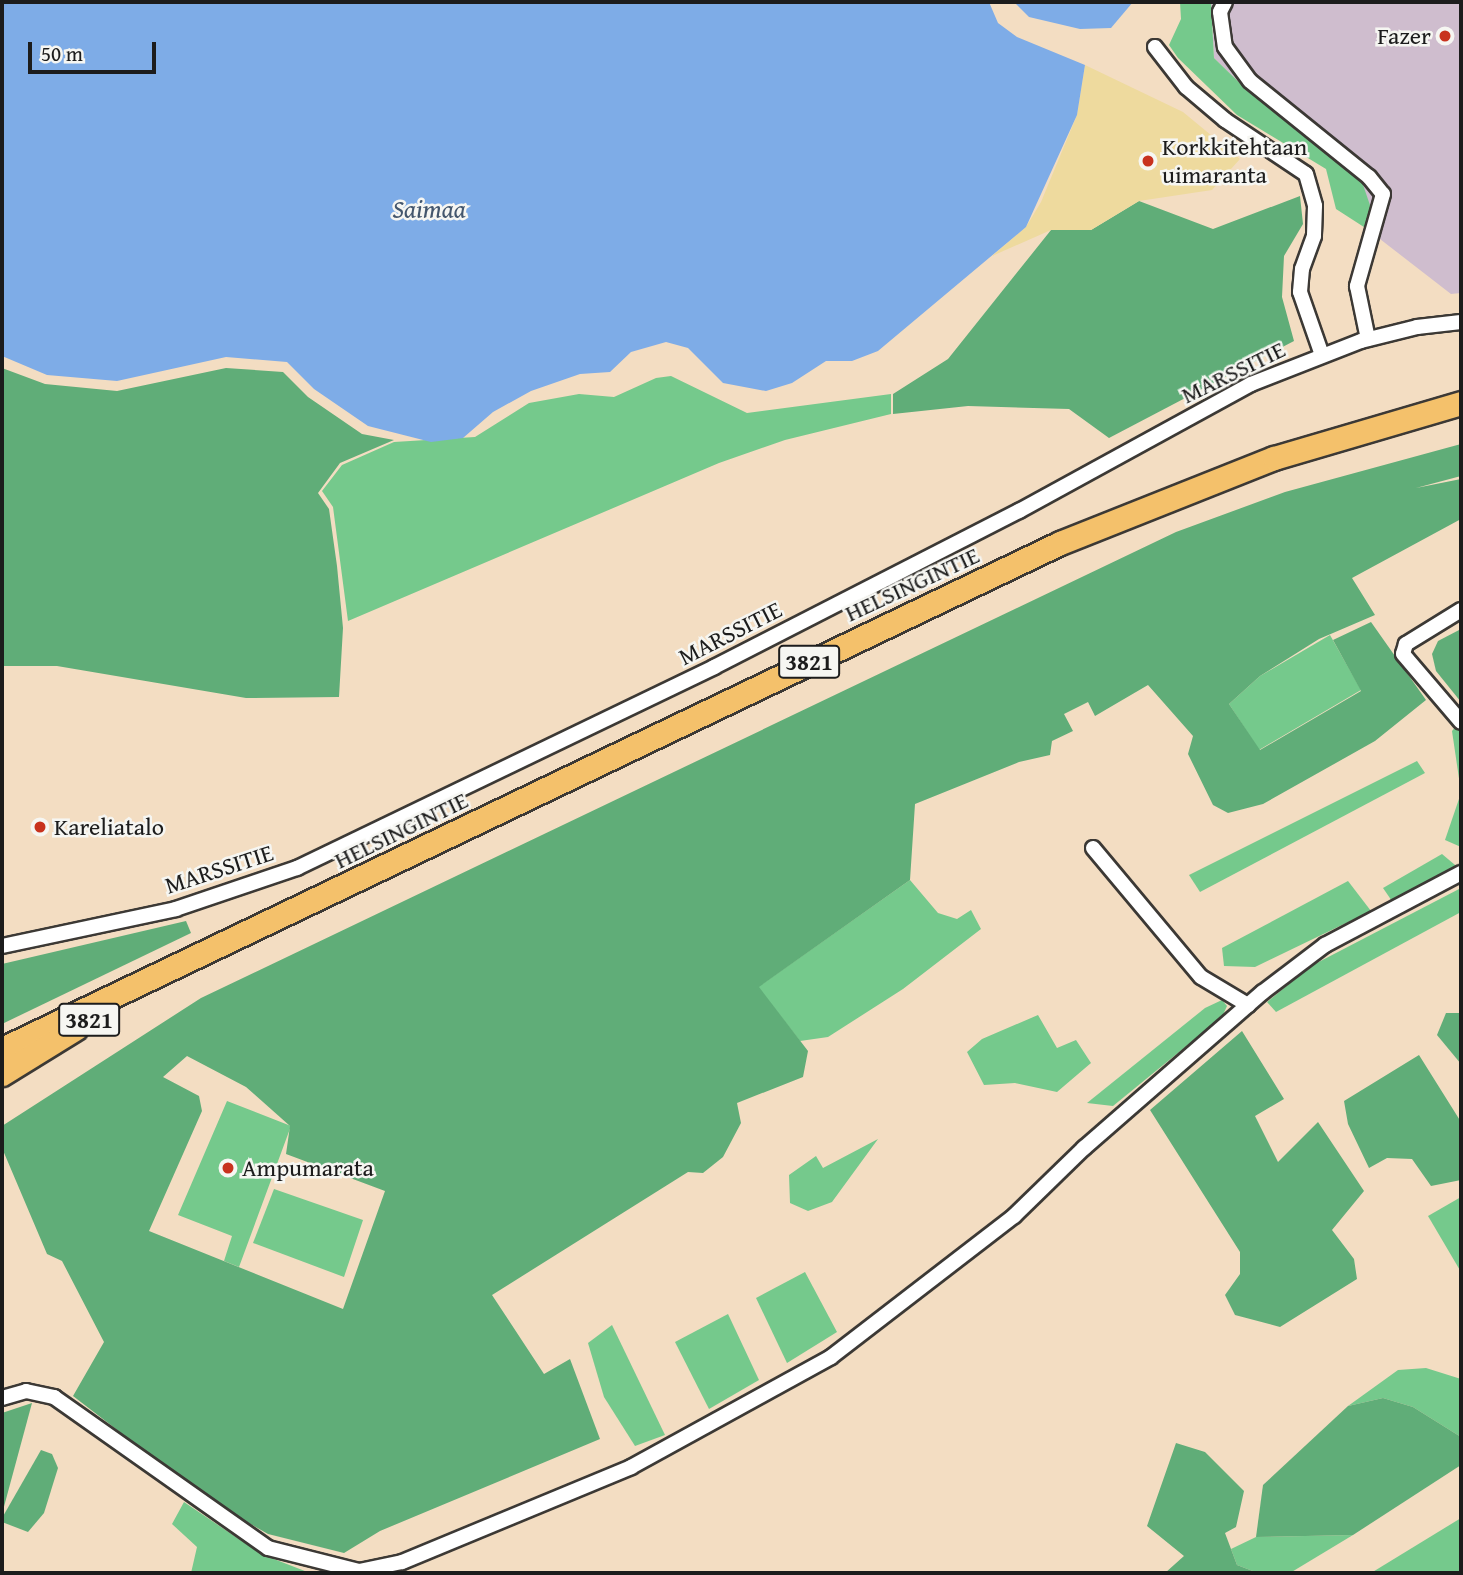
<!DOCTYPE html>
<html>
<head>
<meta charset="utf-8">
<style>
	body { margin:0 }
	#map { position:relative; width:1463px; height:1575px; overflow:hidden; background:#f3ddc2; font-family:"Gentium Book Plus",serif }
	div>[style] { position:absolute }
	.industrial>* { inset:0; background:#cfbdce }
	.green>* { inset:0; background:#75c98c }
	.forest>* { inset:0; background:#60ad78 }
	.sand>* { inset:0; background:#eeda9e }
	.water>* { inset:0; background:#7eace7 }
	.roads { filter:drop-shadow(2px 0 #3c3935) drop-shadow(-2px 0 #3c3935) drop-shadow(0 2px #3c3935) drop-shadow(0 -2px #3c3935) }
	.street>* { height:14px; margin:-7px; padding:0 7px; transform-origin:7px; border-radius:7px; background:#fff }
	.primary>* { height:23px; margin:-11.5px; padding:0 11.5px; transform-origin:11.5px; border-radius:11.5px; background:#f4c16b }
	.dots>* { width:19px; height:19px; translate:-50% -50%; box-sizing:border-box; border:4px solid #f6f6f2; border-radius:50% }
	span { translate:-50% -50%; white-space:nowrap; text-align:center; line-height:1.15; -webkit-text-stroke:5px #f6f6f2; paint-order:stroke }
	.shield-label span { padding:2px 5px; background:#f6f6f2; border:2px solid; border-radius:5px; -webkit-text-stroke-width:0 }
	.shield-label { font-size:23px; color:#1c1c1c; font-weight:700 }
	.poi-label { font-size:24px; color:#1c1c1c }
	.right { translate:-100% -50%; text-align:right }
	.left { translate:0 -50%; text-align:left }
	.street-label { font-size:24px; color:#1c1c1c }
	.water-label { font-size:26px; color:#43566d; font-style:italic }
	.frame { position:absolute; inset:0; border:4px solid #1c1c1c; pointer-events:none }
	.scale { position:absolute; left:28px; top:42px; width:128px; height:32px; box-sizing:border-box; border:4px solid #1c1c1c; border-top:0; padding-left:9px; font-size:21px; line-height:24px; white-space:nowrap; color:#1c1c1c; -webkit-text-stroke:5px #f6f6f2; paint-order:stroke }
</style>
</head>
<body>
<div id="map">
	<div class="industrial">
		<div style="clip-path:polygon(1211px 2px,1461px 2px,1461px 293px,1451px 294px,1367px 229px,1323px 144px,1250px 93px,1214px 58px)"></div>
	</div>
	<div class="green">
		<div style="clip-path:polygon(1180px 2px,1211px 2px,1214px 58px,1250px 93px,1360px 176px,1372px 211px,1367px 229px,1336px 209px,1326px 169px,1237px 115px,1178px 58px,1169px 45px,1181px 19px)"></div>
		<div style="clip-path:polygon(671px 376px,747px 413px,891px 394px,891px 414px,785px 440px,719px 463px,348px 621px,333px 507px,322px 491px,342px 465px,394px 442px,475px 437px,529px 403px,579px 394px,614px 397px,656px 378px)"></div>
		<div style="clip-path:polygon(1330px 635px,1361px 690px,1259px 750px,1229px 704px,1260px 676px)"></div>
		<div style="clip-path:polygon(1458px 724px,1461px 728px,1461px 792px,1452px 731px)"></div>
		<div style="clip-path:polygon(1417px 761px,1425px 773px,1200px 892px,1189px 875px)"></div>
		<div style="clip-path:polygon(1461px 793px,1461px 847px,1445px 840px)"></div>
		<div style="clip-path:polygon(1442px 854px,1461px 870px,1396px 907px,1383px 888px)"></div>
		<div style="clip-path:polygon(910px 880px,938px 913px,957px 919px,971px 910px,981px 929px,903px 989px,828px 1037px,800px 1041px,758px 987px)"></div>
		<div style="clip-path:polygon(1348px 881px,1371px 911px,1255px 967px,1224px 966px,1222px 948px)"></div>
		<div style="clip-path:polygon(1461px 888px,1461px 912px,1276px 1012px,1267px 1002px,1311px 966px)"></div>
		<div style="clip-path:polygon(1222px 1000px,1227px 1006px,1222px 1017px,1113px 1106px,1087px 1103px,1205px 1008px)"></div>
		<div style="clip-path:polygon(1038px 1015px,1057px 1048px,1076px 1040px,1091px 1063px,1057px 1092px,1015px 1083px,984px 1085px,967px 1052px,982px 1039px)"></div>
		<div style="clip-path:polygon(227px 1101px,291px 1126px,239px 1267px,224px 1261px,232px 1236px,178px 1215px)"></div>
		<div style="clip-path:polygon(878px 1139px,832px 1202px,808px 1211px,790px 1203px,789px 1175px,816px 1156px,823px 1168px)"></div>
		<div style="clip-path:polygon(274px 1189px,363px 1220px,344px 1277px,253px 1243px)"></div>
		<div style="clip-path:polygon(1461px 1197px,1461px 1272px,1428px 1216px)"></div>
		<div style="clip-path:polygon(805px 1272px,837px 1332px,787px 1363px,756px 1298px)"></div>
		<div style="clip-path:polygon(728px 1314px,759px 1380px,709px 1409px,675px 1342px)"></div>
		<div style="clip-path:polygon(612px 1325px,665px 1435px,635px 1446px,604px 1397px,588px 1343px)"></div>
		<div style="clip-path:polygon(1426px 1368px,1461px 1379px,1461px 1437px,1413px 1407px,1383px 1398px,1348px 1406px,1398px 1370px)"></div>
		<div style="clip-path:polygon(184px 1502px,261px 1554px,310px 1573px,191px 1573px,197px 1547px,172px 1524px)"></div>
		<div style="clip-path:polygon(1461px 1518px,1461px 1573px,1371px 1573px)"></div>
		<div style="clip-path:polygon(1353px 1535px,1290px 1573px,1258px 1573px,1237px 1565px,1231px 1549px,1256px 1537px)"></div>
	</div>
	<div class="forest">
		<div style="clip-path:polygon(1300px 196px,1303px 224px,1284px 256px,1282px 297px,1294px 341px,1109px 438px,1069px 409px,968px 406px,893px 414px,893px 394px,948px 359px,1051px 230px,1091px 230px,1139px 201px,1213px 229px)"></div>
		<div style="clip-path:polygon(2px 368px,45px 384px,117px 391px,226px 368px,283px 372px,308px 397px,362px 434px,394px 440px,340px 463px,318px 493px,329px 509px,337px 566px,343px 628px,339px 697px,246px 698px,57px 666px,2px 666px)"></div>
		<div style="clip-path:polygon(evenodd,1461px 444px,1461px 476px,1416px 488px,1461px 479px,1461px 519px,1352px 578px,1375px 615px,1319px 639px,1260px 676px,1229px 704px,1260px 750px,1361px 691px,1333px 640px,1371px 622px,1426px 700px,1375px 741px,1263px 804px,1228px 813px,1213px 805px,1188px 754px,1193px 736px,1148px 685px,1095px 716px,1088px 702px,1064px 714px,1073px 731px,1052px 741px,1050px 755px,1019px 762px,915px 804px,910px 880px,759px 987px,808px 1051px,803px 1077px,737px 1103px,741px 1123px,723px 1157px,703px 1173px,688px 1172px,492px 1295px,544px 1374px,570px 1359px,600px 1439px,380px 1531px,344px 1553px,268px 1534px,207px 1499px,73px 1396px,104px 1342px,62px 1261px,47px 1254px,2px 1148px,2px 1126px,201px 998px,1176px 532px,1285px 492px,1461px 444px,187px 1056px,246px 1087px,290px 1126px,286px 1154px,385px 1191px,343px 1309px,149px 1231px,202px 1111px,199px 1096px,163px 1077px,187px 1056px)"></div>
		<div style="clip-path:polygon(1461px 629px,1461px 702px,1436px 671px,1432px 654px,1438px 641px)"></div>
		<div style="clip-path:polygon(186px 921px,191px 933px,2px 1024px,2px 964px)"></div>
		<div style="clip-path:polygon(1446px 1013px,1461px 1013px,1461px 1064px,1437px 1035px)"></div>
		<div style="clip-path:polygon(1242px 1031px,1284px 1099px,1255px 1116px,1278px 1162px,1318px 1122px,1364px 1191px,1332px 1230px,1354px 1259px,1357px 1279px,1280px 1327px,1235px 1315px,1225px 1295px,1240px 1274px,1240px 1252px,1150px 1110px)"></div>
		<div style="clip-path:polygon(1419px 1055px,1461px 1122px,1461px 1180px,1431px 1186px,1412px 1159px,1387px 1158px,1369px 1168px,1348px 1124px,1344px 1101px)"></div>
		<div style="clip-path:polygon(1383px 1398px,1413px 1407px,1461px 1437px,1461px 1465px,1353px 1535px,1256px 1537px,1263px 1485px,1348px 1406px)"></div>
		<div style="clip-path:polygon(32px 1403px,2px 1514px,2px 1413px)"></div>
		<div style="clip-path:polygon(1176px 1443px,1205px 1452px,1244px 1491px,1236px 1527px,1225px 1533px,1237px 1565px,1258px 1573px,1165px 1573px,1184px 1556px,1147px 1526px)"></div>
		<div style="clip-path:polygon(41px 1450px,52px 1454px,58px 1468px,44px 1513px,28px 1532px,2px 1522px,2px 1518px)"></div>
	</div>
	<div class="sand">
		<div style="clip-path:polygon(1085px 65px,1183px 112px,1240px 159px,1212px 190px,1139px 201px,1091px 230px,1051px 230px,992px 256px,1026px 227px,1041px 202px,1077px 115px)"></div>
	</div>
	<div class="water">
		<div style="clip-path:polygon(2px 2px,989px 2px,998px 23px,1017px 37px,1085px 65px,1077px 115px,1026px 227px,878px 351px,852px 361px,826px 361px,792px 383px,766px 391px,723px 383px,688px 348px,666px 342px,631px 352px,610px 372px,580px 374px,531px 391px,493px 412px,463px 438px,431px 442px,368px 426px,314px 389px,287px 362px,226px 357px,117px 381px,47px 375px,2px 356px)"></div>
		<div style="clip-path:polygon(1014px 2px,1133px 2px,1111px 28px,1080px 29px,1029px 17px)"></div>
	</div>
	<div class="roads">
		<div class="street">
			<div style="left:1225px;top:2px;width:11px;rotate:117deg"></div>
			<div style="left:1220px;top:12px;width:35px;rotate:82deg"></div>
			<div style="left:1225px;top:47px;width:42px;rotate:53.7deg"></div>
			<div style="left:1250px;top:81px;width:153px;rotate:38.9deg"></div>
			<div style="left:1369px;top:177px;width:22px;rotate:51deg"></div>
			<div style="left:1383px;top:194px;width:96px;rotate:105.8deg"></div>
			<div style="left:1357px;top:286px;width:54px;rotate:78.3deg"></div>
			<div style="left:1155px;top:47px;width:51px;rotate:52.2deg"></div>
			<div style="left:1186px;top:87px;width:51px;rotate:40.2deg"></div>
			<div style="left:1225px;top:120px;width:97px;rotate:33.7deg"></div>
			<div style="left:1306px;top:174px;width:33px;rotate:74deg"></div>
			<div style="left:1315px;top:206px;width:30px;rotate:92deg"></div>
			<div style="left:1314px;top:236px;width:35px;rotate:110deg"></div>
			<div style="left:1302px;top:269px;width:23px;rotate:95deg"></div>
			<div style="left:1300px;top:292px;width:67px;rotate:70.8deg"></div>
			<div style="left:1461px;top:610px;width:65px;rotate:148.3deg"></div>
			<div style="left:1406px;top:644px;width:10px;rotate:107deg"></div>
			<div style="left:1403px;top:654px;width:89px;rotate:49.5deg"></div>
			<div style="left:1093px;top:848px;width:168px;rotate:50.1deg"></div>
			<div style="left:1201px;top:977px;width:55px;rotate:30.8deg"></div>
			<div style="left:2px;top:946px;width:178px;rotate:-12deg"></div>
			<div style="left:176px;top:909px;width:128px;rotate:-18.7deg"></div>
			<div style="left:297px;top:868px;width:463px;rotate:-25.7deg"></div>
			<div style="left:714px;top:667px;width:343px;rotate:-27.1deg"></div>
			<div style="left:1019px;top:511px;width:264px;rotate:-28.7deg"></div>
			<div style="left:1251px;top:384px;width:118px;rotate:-21.4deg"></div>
			<div style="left:1361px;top:341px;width:58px;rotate:-14deg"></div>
			<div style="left:1417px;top:327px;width:44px;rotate:-6.5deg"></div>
			<div style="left:2px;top:1398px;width:25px;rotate:-16deg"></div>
			<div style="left:26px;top:1391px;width:29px;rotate:12deg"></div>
			<div style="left:54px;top:1397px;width:262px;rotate:35.2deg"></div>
			<div style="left:268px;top:1548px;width:94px;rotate:14.2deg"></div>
			<div style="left:359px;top:1571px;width:44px;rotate:-11.8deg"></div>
			<div style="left:402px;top:1562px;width:248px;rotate:-22.5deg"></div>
			<div style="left:631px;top:1467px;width:228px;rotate:-28.8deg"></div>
			<div style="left:831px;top:1357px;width:231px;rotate:-37.6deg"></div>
			<div style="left:1014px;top:1216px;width:98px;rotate:-44.2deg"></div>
			<div style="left:1084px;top:1148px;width:237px;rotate:-41.1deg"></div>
			<div style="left:1263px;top:992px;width:78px;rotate:-37.2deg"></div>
			<div style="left:1325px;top:945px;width:154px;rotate:-27.9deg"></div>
		</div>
		<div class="primary">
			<div style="left:2px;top:1049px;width:1173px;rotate:-25.56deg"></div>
			<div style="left:1060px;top:543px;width:230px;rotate:-21.7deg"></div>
			<div style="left:1274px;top:458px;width:195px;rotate:-16.4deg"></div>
			<div style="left:2px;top:1074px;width:86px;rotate:-31.7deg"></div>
		</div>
	</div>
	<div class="dots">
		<div style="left:1445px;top:36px;background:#c8321e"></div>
		<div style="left:1148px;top:161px;background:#c8321e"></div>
		<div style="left:40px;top:827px;background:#c8321e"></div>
		<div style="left:228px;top:1168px;background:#c8321e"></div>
	</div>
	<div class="shield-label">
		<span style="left:809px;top:662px">3821</span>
		<span style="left:89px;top:1020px">3821</span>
	</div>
	<div class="poi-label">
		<span class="right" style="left:1431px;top:36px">Fazer</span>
		<span class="left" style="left:1162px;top:161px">Korkkitehtaan<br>uimaranta</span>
		<span class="left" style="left:54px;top:827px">Kareliatalo</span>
		<span class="left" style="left:242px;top:1168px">Ampumarata</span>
	</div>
	<div class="street-label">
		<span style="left:1233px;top:372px;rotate:-26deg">MARSSITIE</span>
		<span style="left:912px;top:584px;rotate:-25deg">HELSINGINTIE</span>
		<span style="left:730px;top:633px;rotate:-27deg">MARSSITIE</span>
		<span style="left:401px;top:830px;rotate:-26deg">HELSINGINTIE</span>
		<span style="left:219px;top:869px;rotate:-18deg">MARSSITIE</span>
	</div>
	<div class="water-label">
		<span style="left:429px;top:209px">Saimaa</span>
	</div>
	<div class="frame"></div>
	<div class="scale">50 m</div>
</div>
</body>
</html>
